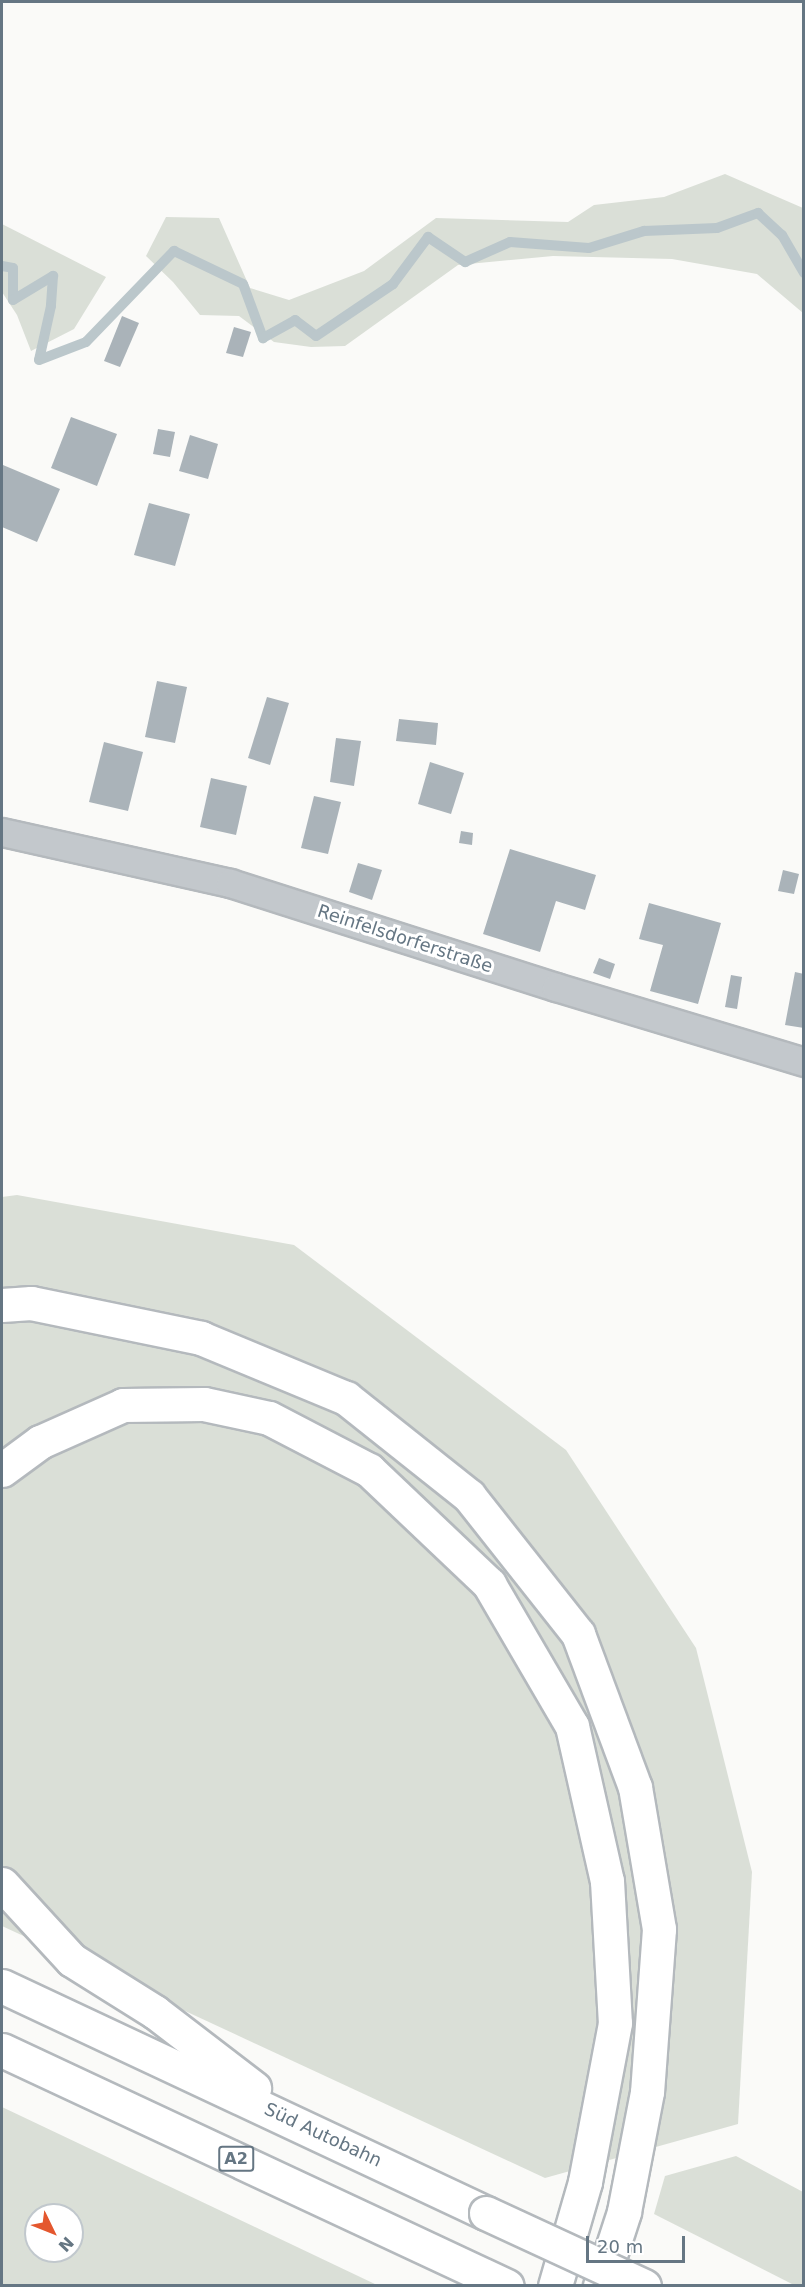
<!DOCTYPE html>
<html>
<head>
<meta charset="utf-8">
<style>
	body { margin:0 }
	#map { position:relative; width:805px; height:2287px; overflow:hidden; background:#fafaf8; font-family:"DejaVu Sans",sans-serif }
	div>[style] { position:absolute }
	.green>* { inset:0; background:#dadfd7 }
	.stream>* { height:10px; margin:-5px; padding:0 5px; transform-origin:5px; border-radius:5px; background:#bbc7cb }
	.building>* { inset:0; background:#aab3b9 }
	.roads { filter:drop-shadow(2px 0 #b4b9bd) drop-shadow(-2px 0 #b4b9bd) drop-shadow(0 2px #b4b9bd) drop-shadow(0 -2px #b4b9bd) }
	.street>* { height:27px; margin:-13.5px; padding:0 13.5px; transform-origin:13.5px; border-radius:13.5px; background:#c3c8cc }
	.highway>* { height:33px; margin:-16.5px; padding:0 16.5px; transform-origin:16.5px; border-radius:16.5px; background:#fff }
	.bridges { filter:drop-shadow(2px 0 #b4b9bd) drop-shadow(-2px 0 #b4b9bd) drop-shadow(0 2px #b4b9bd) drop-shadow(0 -2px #b4b9bd) }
	.highway-bridge>* { height:33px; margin:-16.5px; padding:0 16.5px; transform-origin:16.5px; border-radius:16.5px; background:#fff }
	span { translate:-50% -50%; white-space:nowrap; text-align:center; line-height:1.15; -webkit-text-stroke:6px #fff; paint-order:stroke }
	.shield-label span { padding:2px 4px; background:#fff; border:2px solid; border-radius:4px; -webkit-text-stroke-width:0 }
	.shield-label { font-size:16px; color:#657683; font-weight:700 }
	.street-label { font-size:18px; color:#657683 }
	.frame { position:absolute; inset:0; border:3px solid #657683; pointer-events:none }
	.north { position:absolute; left:24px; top:2203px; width:60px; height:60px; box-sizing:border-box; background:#fff; border:2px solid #c1c8cd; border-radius:50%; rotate:133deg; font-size:16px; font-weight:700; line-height:24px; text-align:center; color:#657683 }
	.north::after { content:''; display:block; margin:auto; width:21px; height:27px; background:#e4572e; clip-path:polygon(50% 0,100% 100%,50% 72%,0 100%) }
	.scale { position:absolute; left:586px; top:2236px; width:99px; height:27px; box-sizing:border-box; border:3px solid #657683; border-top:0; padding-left:8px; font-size:18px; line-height:21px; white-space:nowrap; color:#657683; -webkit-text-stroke:4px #fff; paint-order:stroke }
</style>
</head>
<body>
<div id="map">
	<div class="green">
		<div style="clip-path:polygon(725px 174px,803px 208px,803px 313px,757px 274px,672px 259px,553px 256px,458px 265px,345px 346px,311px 347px,274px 342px,239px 316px,200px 315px,173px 282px,146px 256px,166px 217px,219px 218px,250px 288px,289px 300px,364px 271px,436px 218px,568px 222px,594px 205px,664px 197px)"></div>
		<div style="clip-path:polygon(2px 224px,106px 277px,74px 329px,31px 351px,17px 315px,2px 292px)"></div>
		<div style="clip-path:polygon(17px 1195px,294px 1245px,566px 1450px,696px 1648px,752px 1872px,738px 2124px,545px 2178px,2px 1926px,2px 1197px)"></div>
		<div style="clip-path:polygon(evenodd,2px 2107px,377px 2285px,2px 2285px,2px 2107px,36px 2215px,72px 2215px,72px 2251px,36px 2251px,36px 2215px)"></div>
		<div style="clip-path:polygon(736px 2156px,803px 2192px,803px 2285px,794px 2285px,654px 2214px,665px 2176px)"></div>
	</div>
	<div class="stream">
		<div style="left:2px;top:266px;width:11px;rotate:10deg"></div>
		<div style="left:13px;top:268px;width:32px;rotate:90deg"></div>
		<div style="left:13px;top:300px;width:47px;rotate:-31deg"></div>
		<div style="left:53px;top:276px;width:30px;rotate:94deg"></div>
		<div style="left:51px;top:306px;width:55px;rotate:102.5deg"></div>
		<div style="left:39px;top:360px;width:50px;rotate:-21deg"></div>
		<div style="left:86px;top:342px;width:127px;rotate:-46deg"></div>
		<div style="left:174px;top:251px;width:76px;rotate:25.6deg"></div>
		<div style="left:243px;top:284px;width:58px;rotate:69.7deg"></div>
		<div style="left:263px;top:338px;width:37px;rotate:-29deg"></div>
		<div style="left:295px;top:320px;width:26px;rotate:37deg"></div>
		<div style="left:316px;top:336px;width:93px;rotate:-34deg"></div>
		<div style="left:393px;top:284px;width:59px;rotate:-53.3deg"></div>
		<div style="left:428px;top:237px;width:45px;rotate:34deg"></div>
		<div style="left:465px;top:262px;width:49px;rotate:-24deg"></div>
		<div style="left:510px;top:242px;width:79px;rotate:4.3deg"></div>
		<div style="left:589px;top:248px;width:58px;rotate:-17.2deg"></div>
		<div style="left:644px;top:231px;width:73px;rotate:-2.4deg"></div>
		<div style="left:717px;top:228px;width:44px;rotate:-20.1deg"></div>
		<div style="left:758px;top:213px;width:33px;rotate:43deg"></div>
		<div style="left:782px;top:235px;width:44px;rotate:59.9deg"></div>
	</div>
	<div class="building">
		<div style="clip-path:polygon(122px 316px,139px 323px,120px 367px,104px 361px)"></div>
		<div style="clip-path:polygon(234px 327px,251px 332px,243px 357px,226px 353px)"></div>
		<div style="clip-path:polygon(71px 417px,117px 434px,97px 486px,51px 468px)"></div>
		<div style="clip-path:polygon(158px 429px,175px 432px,170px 457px,153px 454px)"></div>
		<div style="clip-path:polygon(190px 435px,218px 444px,208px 479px,179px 471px)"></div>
		<div style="clip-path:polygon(3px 465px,60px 489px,37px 542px,2px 527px)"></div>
		<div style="clip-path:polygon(149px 503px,190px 514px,175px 566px,134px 555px)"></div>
		<div style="clip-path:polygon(157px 681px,187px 687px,175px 743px,145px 737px)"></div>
		<div style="clip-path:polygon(267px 697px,289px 703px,270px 765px,248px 758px)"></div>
		<div style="clip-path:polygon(399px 719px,438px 723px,436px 745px,396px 741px)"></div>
		<div style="clip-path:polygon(336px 738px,361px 741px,354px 786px,330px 782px)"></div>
		<div style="clip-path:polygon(104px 742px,143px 752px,128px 811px,89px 802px)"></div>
		<div style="clip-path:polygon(430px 762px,464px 773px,451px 814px,418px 804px)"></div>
		<div style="clip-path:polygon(211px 778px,247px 786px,236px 835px,200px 827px)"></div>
		<div style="clip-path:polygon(314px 796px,341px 802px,328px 854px,301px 848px)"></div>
		<div style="clip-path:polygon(461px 831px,473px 833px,472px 845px,459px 843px)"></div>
		<div style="clip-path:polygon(510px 849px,596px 875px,585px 910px,556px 901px,540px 952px,483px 934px)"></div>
		<div style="clip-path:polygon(358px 863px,382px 870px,372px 900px,349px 892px)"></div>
		<div style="clip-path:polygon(783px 870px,799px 874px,794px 894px,778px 891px)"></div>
		<div style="clip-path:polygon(649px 903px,721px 923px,698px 1004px,650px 991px,663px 945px,639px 939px)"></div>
		<div style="clip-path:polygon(599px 958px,615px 964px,610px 979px,593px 973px)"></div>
		<div style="clip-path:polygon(795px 972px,804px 974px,804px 1028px,785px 1025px)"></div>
		<div style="clip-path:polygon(731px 975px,742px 977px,737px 1009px,725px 1007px)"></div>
	</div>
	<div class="roads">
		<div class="street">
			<div style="left:2px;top:832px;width:234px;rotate:12.6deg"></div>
			<div style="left:230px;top:883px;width:342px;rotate:17.7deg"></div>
			<div style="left:556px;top:987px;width:259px;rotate:16.8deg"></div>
		</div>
		<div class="highway">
			<div style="left:2px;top:1305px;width:29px;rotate:-4deg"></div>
			<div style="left:31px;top:1303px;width:174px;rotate:11.6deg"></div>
			<div style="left:201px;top:1338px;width:157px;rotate:22.5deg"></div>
			<div style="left:346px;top:1398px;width:157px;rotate:38.5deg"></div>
			<div style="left:469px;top:1496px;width:176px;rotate:51.7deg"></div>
			<div style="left:578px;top:1634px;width:163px;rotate:69.6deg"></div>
			<div style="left:635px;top:1787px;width:144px;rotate:80.4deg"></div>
			<div style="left:659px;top:1929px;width:163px;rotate:94.2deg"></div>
			<div style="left:647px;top:2092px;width:122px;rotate:100.9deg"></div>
			<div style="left:624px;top:2212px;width:78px;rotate:108deg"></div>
			<div style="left:2px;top:1470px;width:47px;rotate:-36.4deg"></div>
			<div style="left:40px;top:1442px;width:91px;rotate:-24deg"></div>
			<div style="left:123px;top:1405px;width:81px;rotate:-0.7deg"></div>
			<div style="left:204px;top:1404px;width:66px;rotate:12.2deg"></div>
			<div style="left:269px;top:1418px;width:113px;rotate:27.5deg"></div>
			<div style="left:369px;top:1470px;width:166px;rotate:43.5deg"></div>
			<div style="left:489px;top:1584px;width:164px;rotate:59.7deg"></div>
			<div style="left:572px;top:1726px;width:159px;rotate:77.3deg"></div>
			<div style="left:607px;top:1881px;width:142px;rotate:86.8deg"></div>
			<div style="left:615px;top:2023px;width:162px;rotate:100.7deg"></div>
			<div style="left:585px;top:2182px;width:108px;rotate:106.1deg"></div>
			<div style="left:2px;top:1884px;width:103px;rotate:47.4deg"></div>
			<div style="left:72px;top:1960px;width:98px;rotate:32.1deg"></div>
			<div style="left:155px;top:2012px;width:125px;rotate:37.5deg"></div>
			<div style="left:2px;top:1986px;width:535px;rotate:25.13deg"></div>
			<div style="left:2px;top:2050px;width:557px;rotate:25.05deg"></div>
		</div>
	</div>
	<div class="bridges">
		<div class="highway-bridge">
			<div style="left:486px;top:2213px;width:174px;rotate:24.8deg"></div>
		</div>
	</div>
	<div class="shield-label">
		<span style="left:236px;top:2159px">A2</span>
	</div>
	<div class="street-label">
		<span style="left:405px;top:939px;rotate:18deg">Reinfelsdorferstraße</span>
		<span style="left:323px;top:2135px;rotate:25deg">Süd Autobahn</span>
	</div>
	<div class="frame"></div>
	<div class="north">N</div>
	<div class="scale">20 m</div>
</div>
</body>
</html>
